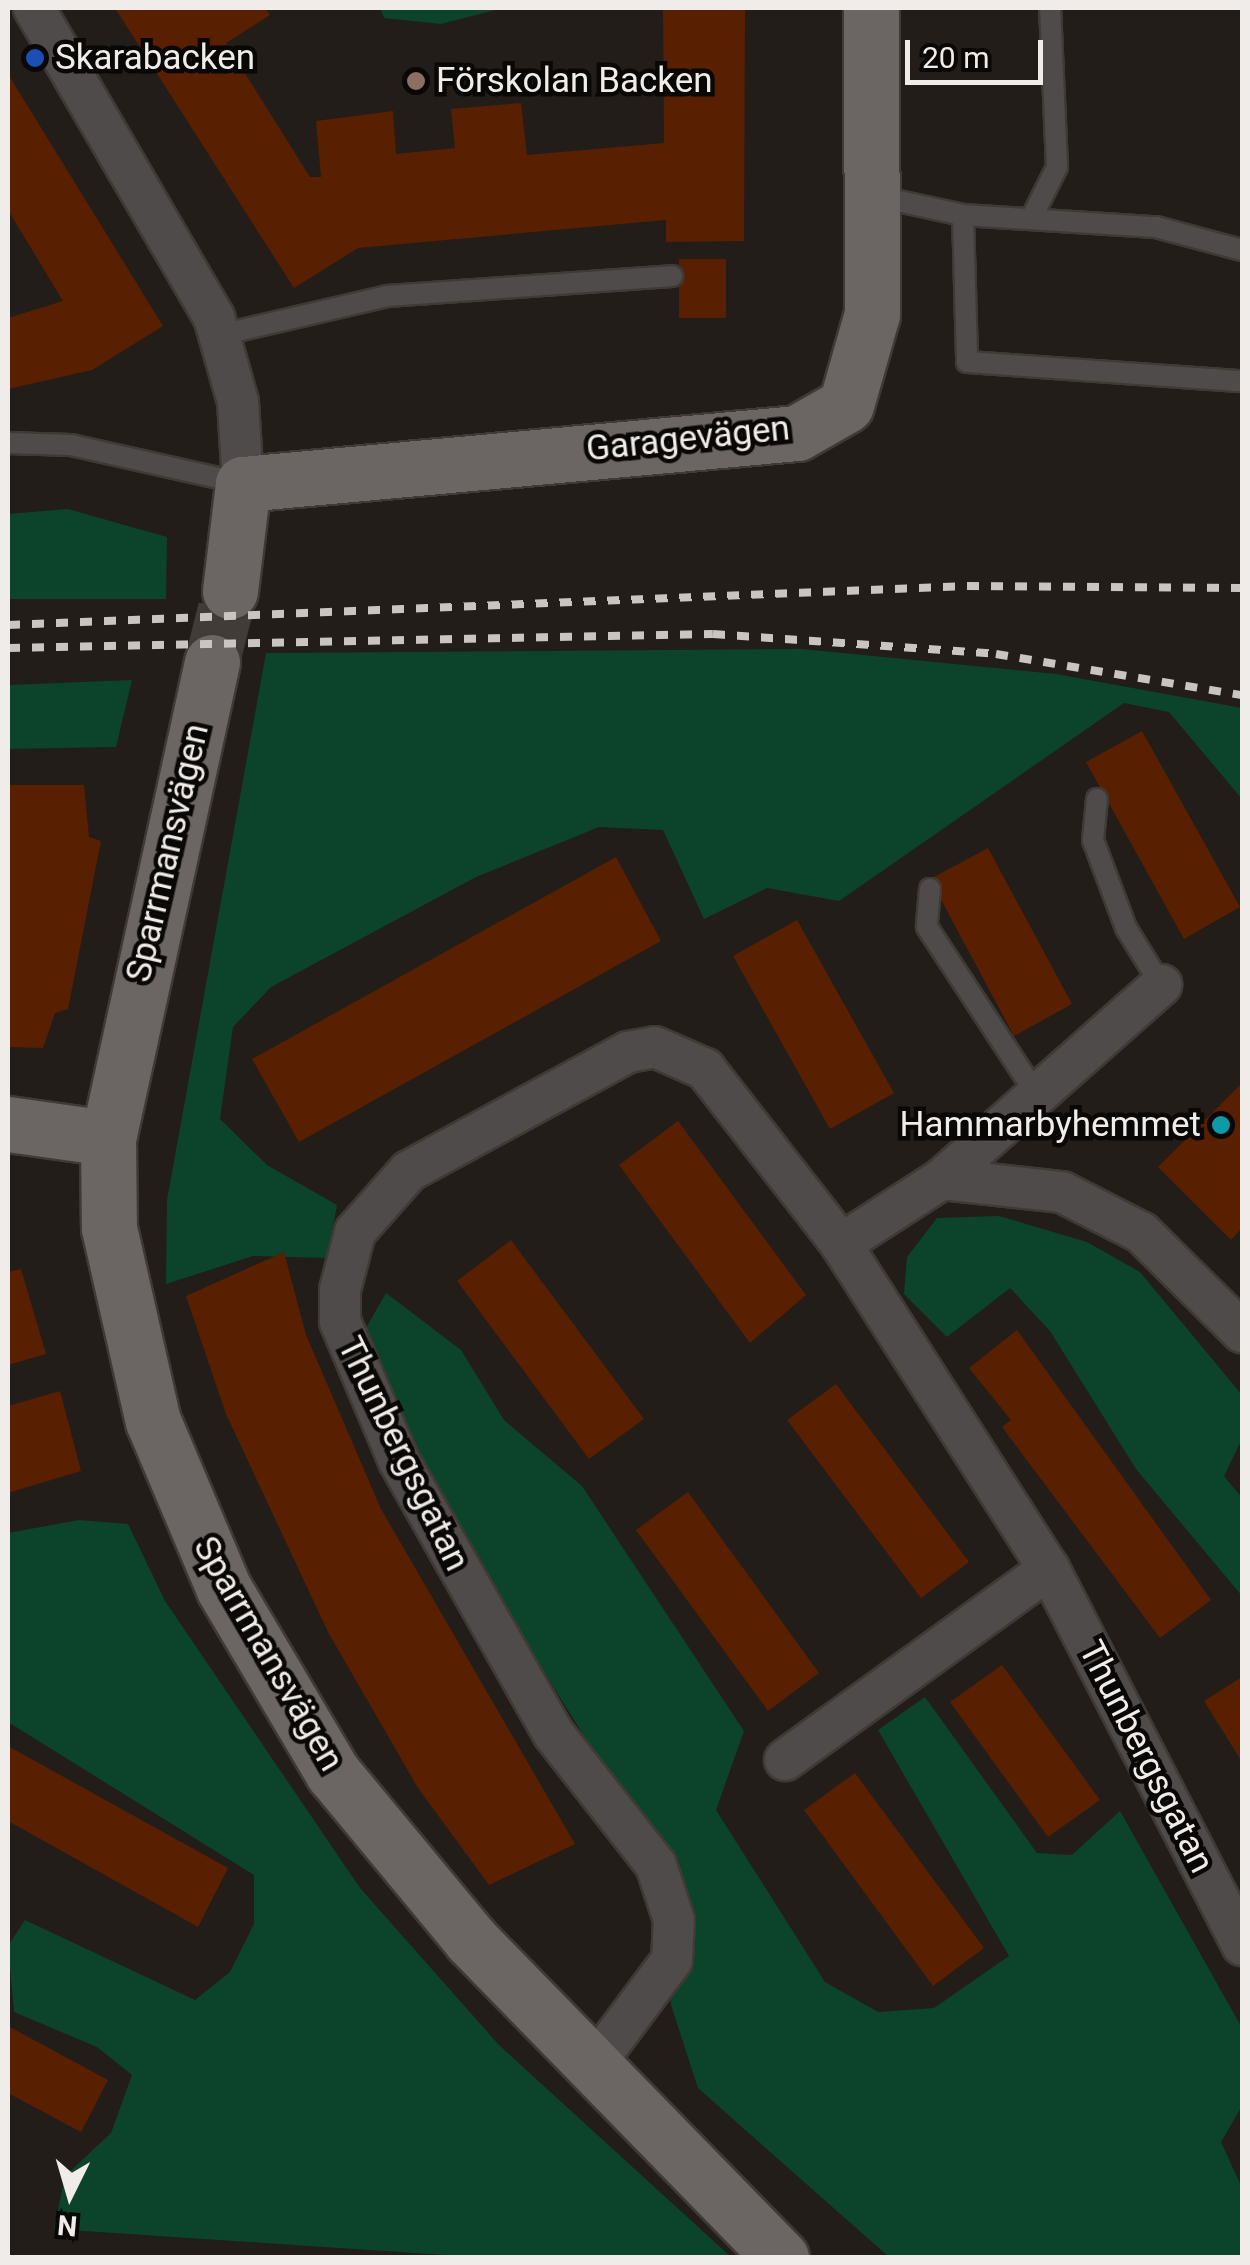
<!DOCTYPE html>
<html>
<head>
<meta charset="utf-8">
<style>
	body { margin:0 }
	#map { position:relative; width:1250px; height:2265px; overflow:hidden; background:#221d18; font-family:Roboto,sans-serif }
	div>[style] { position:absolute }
	.green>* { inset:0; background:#0c432b }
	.building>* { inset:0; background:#591f01 }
	.secondary-tunnel>* { height:55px; margin-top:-27.5px; transform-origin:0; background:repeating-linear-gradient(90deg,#413c37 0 55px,transparent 0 83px) }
	.roads { filter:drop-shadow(2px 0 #3f3a35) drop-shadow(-2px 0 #3f3a35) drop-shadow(0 2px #3f3a35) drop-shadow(0 -2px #3f3a35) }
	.lane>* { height:20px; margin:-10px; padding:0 10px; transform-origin:10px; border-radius:10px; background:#4f4b4b }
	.street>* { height:40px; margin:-20px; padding:0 20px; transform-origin:20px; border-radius:20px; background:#4f4b4b }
	.secondary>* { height:55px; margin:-27.5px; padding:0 27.5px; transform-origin:27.5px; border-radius:27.5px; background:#6b6564 }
	.rail>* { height:8px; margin-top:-4px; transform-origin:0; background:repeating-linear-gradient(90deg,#c9c5c2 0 12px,transparent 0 24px) }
	.dots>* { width:28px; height:28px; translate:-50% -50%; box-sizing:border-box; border:5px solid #0a0806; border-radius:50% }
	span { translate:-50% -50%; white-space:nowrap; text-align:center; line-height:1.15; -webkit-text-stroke:9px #0a0806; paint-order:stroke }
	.poi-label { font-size:35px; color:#f0ece9 }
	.left { translate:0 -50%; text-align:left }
	.right { translate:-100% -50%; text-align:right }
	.street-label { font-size:35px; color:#f0ece9 }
	.frame { position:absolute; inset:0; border:10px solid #f0ece9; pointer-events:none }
	.north { position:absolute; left:20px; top:2145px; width:100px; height:100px; -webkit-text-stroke:8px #0a0806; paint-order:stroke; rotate:185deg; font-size:28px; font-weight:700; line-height:40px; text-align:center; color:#f0ece9 }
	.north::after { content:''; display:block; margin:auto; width:35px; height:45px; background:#f0ece9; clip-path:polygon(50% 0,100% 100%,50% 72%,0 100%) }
	.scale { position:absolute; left:905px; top:40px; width:138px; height:45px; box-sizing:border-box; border:5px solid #f0ece9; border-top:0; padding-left:12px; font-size:30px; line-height:35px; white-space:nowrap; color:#f0ece9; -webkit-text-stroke:8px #0a0806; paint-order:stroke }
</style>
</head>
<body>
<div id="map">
	<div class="green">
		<div style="clip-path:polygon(380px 8px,503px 8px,441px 24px,384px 18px)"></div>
		<div style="clip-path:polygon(68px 509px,167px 537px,166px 599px,8px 599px,8px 514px)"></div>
		<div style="clip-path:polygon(802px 649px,1056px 674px,1242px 708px,1242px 799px,1169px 712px,1124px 703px,839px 901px,767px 888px,704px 919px,663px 830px,599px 827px,476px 877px,271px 987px,233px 1027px,220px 1119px,267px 1165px,337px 1205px,327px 1258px,253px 1256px,166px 1284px,167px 1200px,266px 653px)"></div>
		<div style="clip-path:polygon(132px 680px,116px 747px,8px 749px,8px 685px)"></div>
		<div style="clip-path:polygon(999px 1216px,1087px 1242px,1140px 1272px,1242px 1395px,1242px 1439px,1224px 1476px,1242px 1498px,1242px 1596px,1136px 1469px,1050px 1331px,1010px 1288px,947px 1337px,904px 1294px,907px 1257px,937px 1218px)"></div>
		<div style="clip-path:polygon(386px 1293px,461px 1350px,504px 1420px,582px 1486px,744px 1731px,716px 1810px,825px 1982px,878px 2012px,934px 2008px,1009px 1956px,878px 1730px,925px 1697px,1037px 1853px,1072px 1855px,1120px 1811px,1242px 2028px,1242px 2106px,1221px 2142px,1242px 2188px,1242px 2257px,889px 2257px,698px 2088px,671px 2005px,663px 1933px,615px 1786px,437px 1499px,363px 1333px)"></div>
		<div style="clip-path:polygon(79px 1520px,128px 1524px,165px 1601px,360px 1888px,499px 2045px,731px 2257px,474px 2257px,54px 2229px,65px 2176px,111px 2133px,132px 2075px,97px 2047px,14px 2012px,8px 1946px,25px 1920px,195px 2000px,230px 1972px,254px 1924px,254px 1875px,8px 1722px,8px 1533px)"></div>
	</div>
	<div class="building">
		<div style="clip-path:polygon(115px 8px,265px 8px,270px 15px,226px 43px,310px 177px,321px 177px,316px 121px,393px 111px,396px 154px,455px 148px,451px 109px,521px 103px,527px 155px,664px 143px,663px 8px,745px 8px,744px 241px,666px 242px,666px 220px,358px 248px,294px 288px)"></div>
		<div style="clip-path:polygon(8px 74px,163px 326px,92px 370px,8px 389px,8px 318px,63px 301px,8px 210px)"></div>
		<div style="clip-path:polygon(679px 259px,726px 259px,726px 318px,679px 318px)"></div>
		<div style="clip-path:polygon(1142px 731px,1240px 907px,1184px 939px,1086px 762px)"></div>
		<div style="clip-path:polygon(8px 785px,84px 785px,89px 837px,101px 841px,68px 1009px,55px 1013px,43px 1048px,8px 1047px)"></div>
		<div style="clip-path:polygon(988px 848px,1072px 1004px,1014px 1036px,930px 879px)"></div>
		<div style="clip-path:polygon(616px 857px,661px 941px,299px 1142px,252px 1059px)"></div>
		<div style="clip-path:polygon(797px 920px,894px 1093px,830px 1129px,733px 956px)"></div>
		<div style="clip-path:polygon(1242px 1083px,1242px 1228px,1231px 1240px,1158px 1167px)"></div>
		<div style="clip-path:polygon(678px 1121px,806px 1295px,750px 1343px,619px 1165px)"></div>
		<div style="clip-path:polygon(511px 1240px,644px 1419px,589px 1459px,457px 1281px)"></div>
		<div style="clip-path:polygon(284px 1252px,306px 1335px,381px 1509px,575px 1844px,489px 1885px,418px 1788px,328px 1632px,226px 1414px,186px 1296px)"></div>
		<div style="clip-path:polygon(21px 1269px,46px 1354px,8px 1365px,8px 1272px)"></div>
		<div style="clip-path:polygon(1017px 1330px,1211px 1600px,1160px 1638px,1002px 1427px,1011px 1420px,969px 1368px)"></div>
		<div style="clip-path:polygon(836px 1384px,969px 1562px,921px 1598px,787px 1420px)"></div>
		<div style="clip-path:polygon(60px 1391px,81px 1471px,8px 1493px,8px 1406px)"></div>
		<div style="clip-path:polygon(688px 1492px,819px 1673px,768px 1711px,636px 1530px)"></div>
		<div style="clip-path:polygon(1002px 1665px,1100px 1800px,1048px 1837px,950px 1702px)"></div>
		<div style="clip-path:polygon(1242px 1677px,1242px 1762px,1204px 1701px)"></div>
		<div style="clip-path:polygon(8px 1746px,228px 1868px,198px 1927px,8px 1821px)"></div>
		<div style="clip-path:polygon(855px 1773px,984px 1948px,933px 1986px,804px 1810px)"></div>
		<div style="clip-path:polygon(8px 2026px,108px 2080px,81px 2132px,8px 2093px)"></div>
	</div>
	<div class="secondary-tunnel">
		<div style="left:212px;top:662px;width:73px;rotate:-75.8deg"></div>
	</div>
	<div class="roads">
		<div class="lane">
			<div style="left:875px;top:196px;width:90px;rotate:12.2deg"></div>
			<div style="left:963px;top:215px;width:147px;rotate:88.4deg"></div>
			<div style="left:967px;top:362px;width:276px;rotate:4deg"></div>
			<div style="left:963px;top:215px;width:193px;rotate:3.6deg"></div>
			<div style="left:1156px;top:227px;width:89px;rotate:15deg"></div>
			<div style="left:1031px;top:219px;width:58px;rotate:-63.4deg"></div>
			<div style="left:1057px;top:167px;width:159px;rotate:-92.5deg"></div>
			<div style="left:220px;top:335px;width:171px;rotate:-13.1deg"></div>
			<div style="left:387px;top:296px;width:286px;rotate:-4deg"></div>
			<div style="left:8px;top:443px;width:63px;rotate:1.8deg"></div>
			<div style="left:71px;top:445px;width:174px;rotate:12.6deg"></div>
			<div style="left:1097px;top:799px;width:41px;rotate:95.6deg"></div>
			<div style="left:1093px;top:840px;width:94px;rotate:69.4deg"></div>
			<div style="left:1126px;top:928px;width:67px;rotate:58.4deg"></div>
			<div style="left:930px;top:889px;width:38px;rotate:95deg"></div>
			<div style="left:927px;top:927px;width:201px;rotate:56.8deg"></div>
		</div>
		<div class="street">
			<div style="left:34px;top:8px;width:358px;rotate:59.8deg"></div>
			<div style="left:214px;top:317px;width:88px;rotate:74.2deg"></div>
			<div style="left:238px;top:402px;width:82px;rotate:86.5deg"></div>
			<div style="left:942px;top:1179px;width:293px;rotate:-41.5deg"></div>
			<div style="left:841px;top:1244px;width:120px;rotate:-32.8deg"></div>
			<div style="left:942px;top:1179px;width:121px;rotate:6.2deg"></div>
			<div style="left:1062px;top:1192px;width:90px;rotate:27.1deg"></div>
			<div style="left:1142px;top:1233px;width:141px;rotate:44.7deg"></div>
			<div style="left:785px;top:1760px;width:326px;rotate:-35.9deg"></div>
			<div style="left:590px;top:2070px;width:137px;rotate:-53.3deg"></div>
			<div style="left:672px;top:1960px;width:40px;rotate:-87.1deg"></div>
			<div style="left:674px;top:1920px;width:58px;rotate:-108.1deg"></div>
			<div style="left:656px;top:1865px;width:167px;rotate:-128deg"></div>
			<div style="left:553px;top:1733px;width:313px;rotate:-119.5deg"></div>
			<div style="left:399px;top:1461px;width:152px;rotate:-112.9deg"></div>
			<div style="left:340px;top:1321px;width:31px;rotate:-90deg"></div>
			<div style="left:340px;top:1290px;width:60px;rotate:-75.5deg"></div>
			<div style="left:355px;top:1232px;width:81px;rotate:-48.5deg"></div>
			<div style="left:409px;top:1171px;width:249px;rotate:-28.5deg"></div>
			<div style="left:628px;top:1052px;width:27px;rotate:-10deg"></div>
			<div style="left:655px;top:1047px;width:55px;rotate:23.7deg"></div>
			<div style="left:705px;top:1069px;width:222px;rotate:52.1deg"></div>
			<div style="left:841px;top:1244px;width:386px;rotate:57.4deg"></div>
			<div style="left:1049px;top:1569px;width:423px;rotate:62.8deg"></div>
		</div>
		<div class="secondary">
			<div style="left:230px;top:591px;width:108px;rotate:-83.1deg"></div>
			<div style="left:243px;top:484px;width:556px;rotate:-5.26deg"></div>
			<div style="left:797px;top:433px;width:56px;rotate:-29.7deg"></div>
			<div style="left:846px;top:405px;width:95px;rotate:-74.1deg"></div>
			<div style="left:872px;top:314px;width:306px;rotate:-90.2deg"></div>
			<div style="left:212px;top:662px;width:487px;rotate:102.3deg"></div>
			<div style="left:108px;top:1138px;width:90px;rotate:89.4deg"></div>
			<div style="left:109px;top:1228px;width:198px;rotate:77.2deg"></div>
			<div style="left:153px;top:1421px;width:182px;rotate:67.1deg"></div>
			<div style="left:224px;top:1589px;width:214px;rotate:59.4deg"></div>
			<div style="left:333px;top:1773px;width:217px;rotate:50.4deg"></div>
			<div style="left:471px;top:1940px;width:444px;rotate:45.7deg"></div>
			<div style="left:8px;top:1124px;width:101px;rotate:8deg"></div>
		</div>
	</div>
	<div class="rail">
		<div style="left:8px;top:625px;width:960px;rotate:-2.33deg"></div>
		<div style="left:967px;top:586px;width:275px;rotate:0.4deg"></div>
		<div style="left:8px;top:648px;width:705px;rotate:-1.14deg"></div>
		<div style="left:713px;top:634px;width:284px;rotate:4deg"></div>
		<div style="left:996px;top:654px;width:249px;rotate:9.5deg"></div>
	</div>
	<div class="dots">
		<div style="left:35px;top:58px;background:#1a4fb4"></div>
		<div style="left:416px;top:81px;background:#8d6e63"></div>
		<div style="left:1221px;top:1125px;background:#0f9aa8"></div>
	</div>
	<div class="poi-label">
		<span class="left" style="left:55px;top:58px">Skarabacken</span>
		<span class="left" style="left:436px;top:81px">Förskolan Backen</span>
		<span class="right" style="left:1201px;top:1125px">Hammarbyhemmet</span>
	</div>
	<div class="street-label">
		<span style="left:688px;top:439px;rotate:-6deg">Garagevägen</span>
		<span style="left:168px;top:853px;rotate:-77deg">Sparrmansvägen</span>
		<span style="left:403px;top:1454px;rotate:64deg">Thunbergsgatan</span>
		<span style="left:268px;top:1654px;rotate:60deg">Sparrmansvägen</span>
		<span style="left:1146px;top:1757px;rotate:63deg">Thunbergsgatan</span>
	</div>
	<div class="frame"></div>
	<div class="north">N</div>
	<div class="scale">20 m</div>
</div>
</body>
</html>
